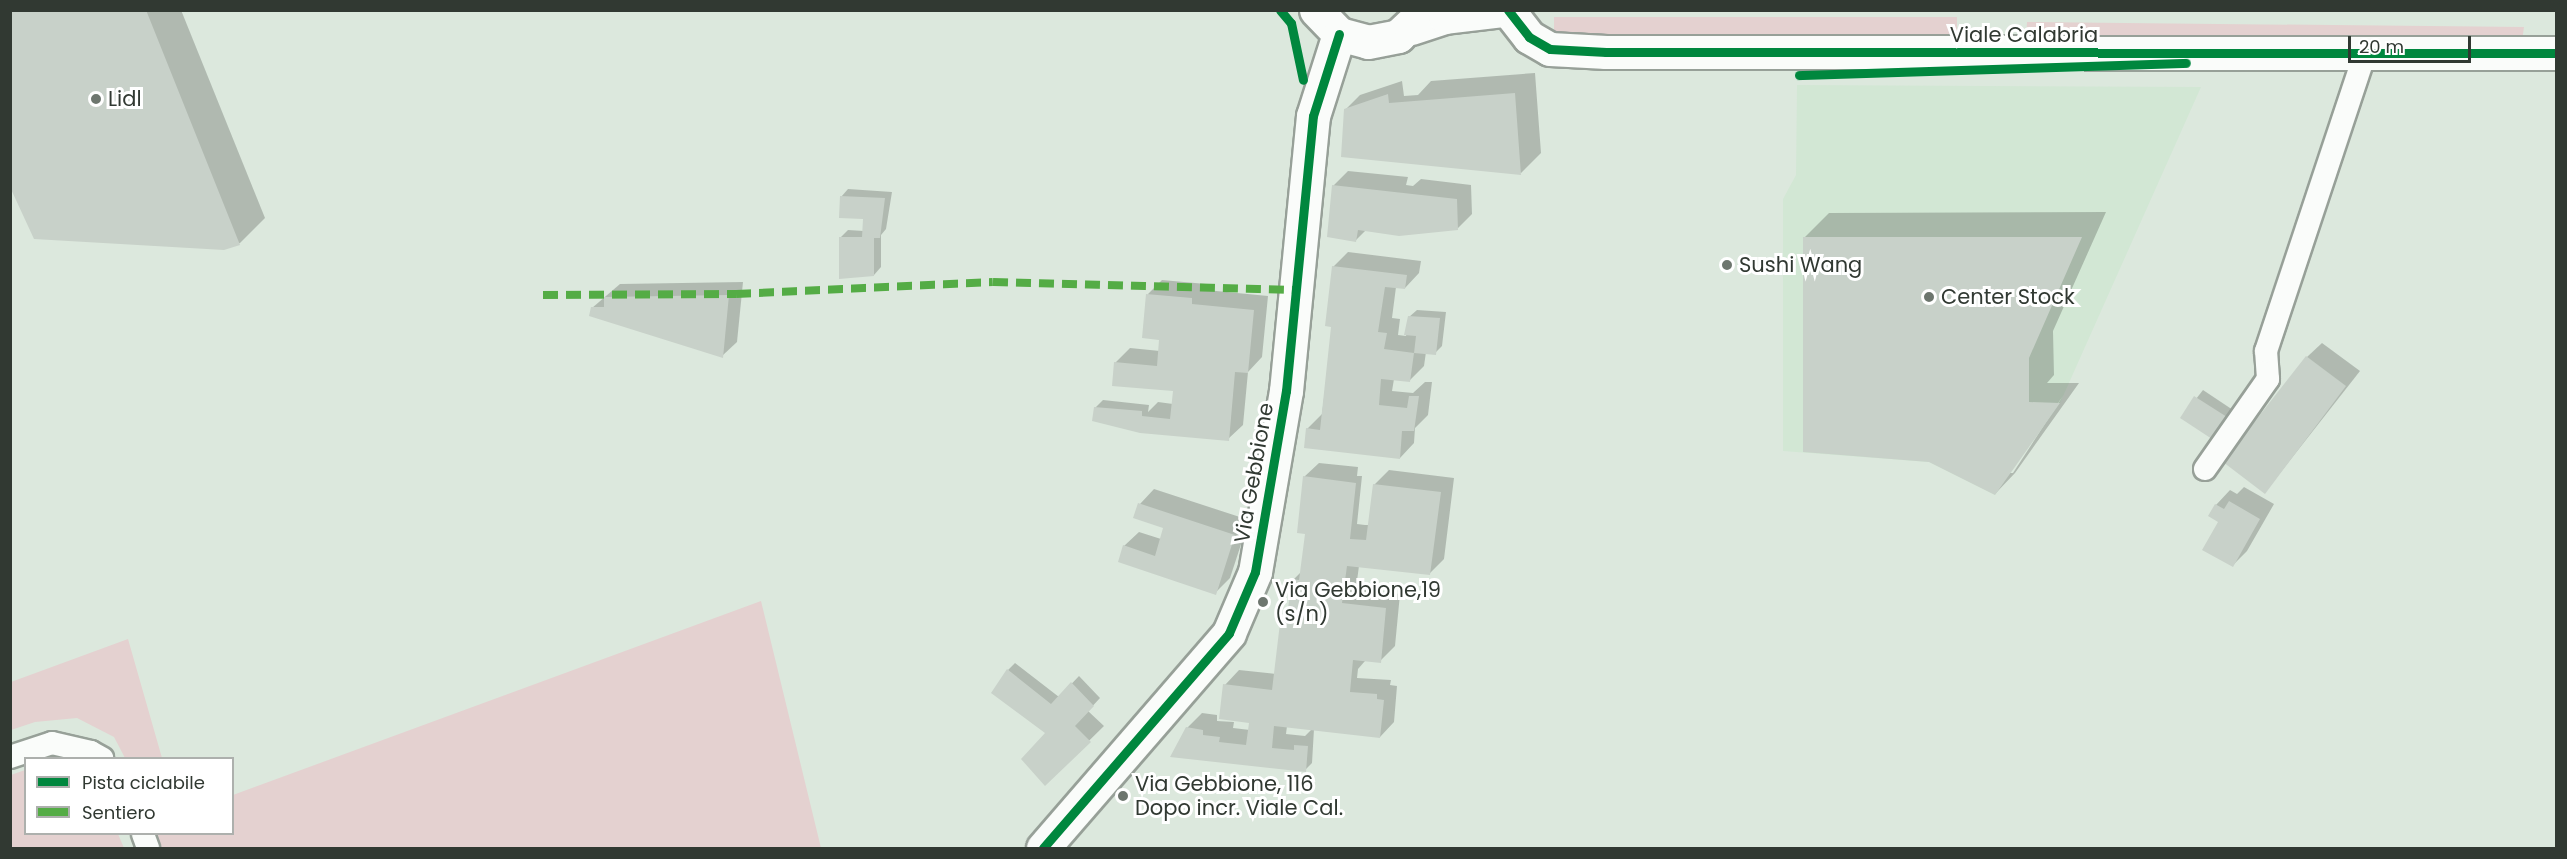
<!DOCTYPE html>
<html>
<head>
<meta charset="utf-8">
<style>
	body { margin:0 }
	#map { position:relative; width:2567px; height:859px; overflow:hidden; background:#dce8dd; font-family:Poppins,sans-serif }
	div>[style] { position:absolute }
	.built>* { inset:0; background:#d2e7d4 }
	.green>* { inset:0; background:#e4d1d0 }
	.shadow>* { inset:0; background:#0003 }
	.building>* { inset:0; background:#c8d1c9 }
	.roads { filter:drop-shadow(2px 0 #97a098) drop-shadow(-2px 0 #97a098) drop-shadow(0 2px #97a098) drop-shadow(0 -2px #97a098) }
	.service>* { height:22px; margin:-11px; padding:0 11px; transform-origin:11px; border-radius:11px; background:#fafcfa }
	.minor>* { height:33px; margin:-16.5px; padding:0 16.5px; transform-origin:16.5px; border-radius:16.5px; background:#fafcfa }
	.tertiary>* { height:33px; margin:-16.5px; padding:0 16.5px; transform-origin:16.5px; border-radius:16.5px; background:#fafcfa }
	.secondary>* { height:33px; margin:-16.5px; padding:0 16.5px; transform-origin:16.5px; border-radius:16.5px; background:#fafcfa }
	.quiet>* { height:8px; margin-top:-4px; transform-origin:0; background:repeating-linear-gradient(90deg,#54ac45 0 15px,transparent 0 23px) }
	.cycleway>* { height:9px; margin:-4.5px; padding:0 4.5px; transform-origin:4.5px; border-radius:4.5px; background:#00873e }
	.dots>* { width:16px; height:16px; translate:-50% -50%; box-sizing:border-box; border:3px solid #fff; border-radius:50% }
	span { translate:-50% -50%; white-space:nowrap; text-align:center; line-height:1.15; -webkit-text-stroke:6px #fff; paint-order:stroke }
	.street-label { font-size:21px; color:#313932 }
	.poi-label { font-size:21px; color:#313932 }
	.left { translate:0 -50%; text-align:left }
	.frame { position:absolute; inset:0; border:12px solid #313932; pointer-events:none }
	.legend { position:absolute; left:24px; top:757px; width:210px; height:78px; box-sizing:border-box; background:#fff; border:2px solid #adb0ad; margin:0; padding:8px 10px; list-style:none; font-size:18px; color:#313932 }
	.legend li { display:flex; align-items:center; gap:12px; height:30px }
	.legend b { width:30px; border:2px solid #adb0ad }
	.scale { position:absolute; left:2348px; top:36px; width:123px; height:27px; box-sizing:border-box; border:3px solid #313932; border-top:0; padding-left:8px; font-size:18px; line-height:21px; white-space:nowrap; color:#313932; -webkit-text-stroke:4px #fff; paint-order:stroke }
</style>
</head>
<body>
<div id="map">
	<div class="built">
		<div style="clip-path:polygon(1797px 85px,2201px 87px,2060px 403px,1995px 495px,1929px 462px,1783px 451px,1783px 199px,1796px 175px)"></div>
	</div>
	<div class="green">
		<div style="clip-path:polygon(1554px 17px,1957px 17px,1957px 43px,1554px 35px)"></div>
		<div style="clip-path:polygon(2027px 22px,2524px 27px,2522px 41px,2026px 40px)"></div>
		<div style="clip-path:polygon(761px 601px,821px 848px,162px 848px,156px 834px,232px 834px,233px 795px)"></div>
		<div style="clip-path:polygon(128px 639px,162px 758px,125px 758px,114px 737px,77px 718px,35px 722px,11px 730px,11px 682px)"></div>
		<div style="clip-path:polygon(25px 770px,26px 834px,118px 834px,124px 848px,11px 848px,11px 775px)"></div>
	</div>
	<div class="shadow">
		<div style="clip-path:polygon(10px 10px,181px 10px,265px 218px,240px 243px,224px 249px)"></div>
		<div style="clip-path:polygon(1535px 73px,1541px 153px,1521px 173px,1345px 110px,1360px 95px,1402px 81px,1404px 96px,1418px 95px,1431px 81px)"></div>
		<div style="clip-path:polygon(1348px 171px,1408px 177px,1406px 185px,1413px 186px,1421px 179px,1471px 185px,1472px 214px,1458px 228px,1366px 230px,1356px 240px,1333px 186px)"></div>
		<div style="clip-path:polygon(848px 189px,892px 192px,886px 229px,881px 235px,881px 267px,874px 275px,840px 238px,848px 230px,864px 231px,865px 217px,841px 197px)"></div>
		<div style="clip-path:polygon(evenodd,2106px 212px,2053px 331px,2054px 375px,2047px 383px,2079px 383px,2015px 473px,1995px 494px,1804px 238px,1829px 213px,2106px 212px,2063px 396px,2013px 473px,2009px 473px,2063px 396px)"></div>
		<div style="clip-path:polygon(1348px 252px,1421px 261px,1419px 273px,1405px 288px,1396px 287px,1392px 318px,1400px 319px,1398px 335px,1406px 336px,1409px 317px,1417px 310px,1446px 312px,1442px 346px,1435px 353px,1426px 352px,1424px 366px,1410px 380px,1394px 379px,1392px 391px,1413px 393px,1425px 382px,1432px 382px,1428px 415px,1415px 428px,1414px 443px,1400px 458px,1307px 429px,1322px 414px,1333px 325px,1333px 267px)"></div>
		<div style="clip-path:polygon(1162px 280px,1206px 284px,1206px 290px,1268px 296px,1262px 357px,1248px 372px,1243px 425px,1228px 439px,1095px 408px,1103px 400px,1149px 405px,1148px 412px,1158px 402px,1173px 404px,1174px 390px,1115px 363px,1130px 348px,1160px 351px,1161px 340px,1148px 294px)"></div>
		<div style="clip-path:polygon(743px 282px,737px 342px,722px 356px,592px 308px,620px 284px)"></div>
		<div style="clip-path:polygon(2322px 343px,2360px 371px,2265px 492px,2307px 357px)"></div>
		<div style="clip-path:polygon(2203px 390px,2233px 410px,2212px 437px,2182px 417px)"></div>
		<div style="clip-path:polygon(evenodd,1319px 463px,1358px 467px,1357px 476px,1362px 476px,1357px 524px,1365px 525px,1370px 525px,1374px 485px,1389px 470px,1454px 478px,1444px 559px,1429px 574px,1359px 566px,1356px 588px,1400px 594px,1395px 646px,1380px 661px,1365px 661px,1358px 669px,1357px 678px,1391px 680px,1390px 685px,1397px 686px,1394px 722px,1380px 737px,1314px 729px,1312px 763px,1305px 770px,1172px 756px,1187px 728px,1202px 713px,1217px 715px,1217px 721px,1234px 722px,1233px 728px,1250px 730px,1251px 721px,1225px 685px,1239px 670px,1276px 674px,1281px 623px,1288px 616px,1293px 580px,1302px 571px,1306px 532px,1304px 477px,1319px 463px,1287px 726px,1312px 729px,1305px 736px,1286px 734px,1287px 726px)"></div>
		<div style="clip-path:polygon(2244px 487px,2274px 504px,2247px 551px,2233px 565px,2216px 505px,2230px 490px,2237px 494px)"></div>
		<div style="clip-path:polygon(1154px 489px,1249px 520px,1230px 578px,1215px 593px,1124px 546px,1139px 532px,1161px 539px,1165px 527px,1140px 504px)"></div>
		<div style="clip-path:polygon(1015px 663px,1059px 697px,1079px 676px,1100px 698px,1088px 711px,1104px 726px,1045px 784px,1065px 715px,1045px 731px,1008px 670px)"></div>
	</div>
	<div class="building">
		<div style="clip-path:polygon(10px 10px,146px 10px,240px 245px,224px 250px,34px 239px,10px 187px)"></div>
		<div style="clip-path:polygon(1515px 93px,1521px 175px,1341px 157px,1344px 109px,1388px 94px,1389px 103px)"></div>
		<div style="clip-path:polygon(1332px 185px,1457px 199px,1458px 230px,1399px 236px,1358px 230px,1356px 242px,1327px 237px)"></div>
		<div style="clip-path:polygon(840px 196px,885px 198px,880px 238px,874px 238px,874px 276px,839px 279px,839px 237px,862px 237px,863px 219px,839px 218px)"></div>
		<div style="clip-path:polygon(1803px 237px,2082px 237px,2029px 358px,2029px 402px,2060px 403px,1995px 495px,1929px 462px,1803px 452px)"></div>
		<div style="clip-path:polygon(1332px 266px,1407px 275px,1405px 289px,1385px 287px,1378px 332px,1387px 333px,1384px 349px,1414px 353px,1410px 382px,1381px 379px,1379px 405px,1407px 408px,1409px 396px,1419px 396px,1414px 431px,1402px 431px,1400px 459px,1304px 448px,1306px 428px,1320px 430px,1331px 327px,1325px 326px)"></div>
		<div style="clip-path:polygon(1146px 294px,1192px 298px,1192px 304px,1254px 310px,1248px 373px,1235px 372px,1229px 441px,1140px 433px,1092px 421px,1094px 407px,1142px 411px,1142px 416px,1170px 419px,1173px 391px,1112px 386px,1114px 362px,1157px 366px,1159px 340px,1142px 338px)"></div>
		<div style="clip-path:polygon(729px 295px,723px 358px,589px 316px,591px 307px,604px 307px,604px 297px)"></div>
		<div style="clip-path:polygon(1408px 316px,1440px 318px,1436px 355px,1414px 353px,1416px 336px,1404px 335px)"></div>
		<div style="clip-path:polygon(2306px 356px,2346px 386px,2265px 494px,2223px 462px)"></div>
		<div style="clip-path:polygon(2194px 396px,2227px 417px,2212px 439px,2180px 418px)"></div>
		<div style="clip-path:polygon(1303px 476px,1356px 483px,1350px 539px,1366px 540px,1373px 484px,1441px 492px,1430px 575px,1347px 566px,1342px 603px,1386px 608px,1381px 663px,1353px 660px,1350px 692px,1377px 694px,1377px 699px,1384px 700px,1380px 738px,1274px 726px,1272px 748px,1294px 750px,1294px 745px,1308px 746px,1306px 772px,1170px 757px,1186px 727px,1203px 730px,1203px 735px,1220px 737px,1219px 742px,1246px 745px,1249px 723px,1219px 719px,1223px 684px,1272px 690px,1280px 623px,1286px 624px,1292px 579px,1299px 580px,1305px 534px,1297px 533px)"></div>
		<div style="clip-path:polygon(2229px 501px,2260px 519px,2233px 567px,2202px 550px,2218px 522px,2208px 516px,2215px 504px,2224px 509px)"></div>
		<div style="clip-path:polygon(1138px 503px,1235px 535px,1216px 595px,1118px 562px,1123px 545px,1155px 556px,1163px 528px,1133px 518px)"></div>
		<div style="clip-path:polygon(1007px 669px,1051px 704px,1071px 682px,1094px 706px,1075px 726px,1091px 742px,1045px 786px,1021px 759px,1045px 733px,991px 693px)"></div>
	</div>
	<div class="roads">
		<div class="service">
			<div style="left:2205px;top:469px;width:110px;rotate:-55deg"></div>
			<div style="left:2268px;top:379px;width:28px;rotate:-94deg"></div>
			<div style="left:2266px;top:351px;width:314px;rotate:-71.6deg"></div>
			<div style="left:10px;top:757px;width:44px;rotate:-18.4deg"></div>
			<div style="left:52px;top:743px;width:40px;rotate:13deg"></div>
			<div style="left:91px;top:752px;width:13px;rotate:29deg"></div>
			<div style="left:143px;top:834px;width:15px;rotate:70deg"></div>
		</div>
		<div class="minor">
			<div style="left:1508px;top:10px;width:34px;rotate:52deg"></div>
			<div style="left:1529px;top:37px;width:24px;rotate:30deg"></div>
			<div style="left:1550px;top:49px;width:56px;rotate:3.1deg"></div>
			<div style="left:1606px;top:52px;width:950px;rotate:0.06deg"></div>
		</div>
		<div class="tertiary">
			<div style="left:1043px;top:848px;width:284px;rotate:-49.1deg"></div>
			<div style="left:1229px;top:633px;width:66px;rotate:-66.9deg"></div>
			<div style="left:1255px;top:572px;width:184px;rotate:-80.3deg"></div>
			<div style="left:1286px;top:391px;width:276px;rotate:-84.4deg"></div>
			<div style="left:1313px;top:116px;width:86px;rotate:-72.4deg"></div>
		</div>
		<div class="secondary">
			<div style="left:1316px;top:10px;width:33px;rotate:46deg"></div>
			<div style="left:1339px;top:34px;width:30px;rotate:15deg"></div>
			<div style="left:1368px;top:42px;width:31px;rotate:-11deg"></div>
			<div style="left:1398px;top:36px;width:38px;rotate:-43deg"></div>
			<div style="left:1411px;top:28px;width:36px;rotate:-18deg"></div>
			<div style="left:1445px;top:17px;width:58px;rotate:-6.9deg"></div>
		</div>
	</div>
	<div class="quiet">
		<div style="left:543px;top:295px;width:193px;rotate:-0.3deg"></div>
		<div style="left:736px;top:294px;width:257px;rotate:-2.7deg"></div>
		<div style="left:993px;top:282px;width:303px;rotate:1.5deg"></div>
	</div>
	<div class="cycleway">
		<div style="left:1280px;top:10px;width:17px;rotate:50deg"></div>
		<div style="left:1291px;top:23px;width:58px;rotate:78.1deg"></div>
		<div style="left:1508px;top:10px;width:34px;rotate:52deg"></div>
		<div style="left:1529px;top:37px;width:24px;rotate:30deg"></div>
		<div style="left:1550px;top:49px;width:56px;rotate:3.1deg"></div>
		<div style="left:1606px;top:52px;width:950px;rotate:0.06deg"></div>
		<div style="left:1799px;top:75px;width:387px;rotate:-1.8deg"></div>
		<div style="left:1043px;top:848px;width:284px;rotate:-49.1deg"></div>
		<div style="left:1229px;top:633px;width:66px;rotate:-66.9deg"></div>
		<div style="left:1255px;top:572px;width:184px;rotate:-80.3deg"></div>
		<div style="left:1286px;top:391px;width:276px;rotate:-84.4deg"></div>
		<div style="left:1313px;top:116px;width:86px;rotate:-72.4deg"></div>
	</div>
	<div class="dots">
		<div style="left:96px;top:99px;background:#6d766e"></div>
		<div style="left:1727px;top:265px;background:#6d766e"></div>
		<div style="left:1929px;top:297px;background:#6d766e"></div>
		<div style="left:1263px;top:602px;background:#6d766e"></div>
		<div style="left:1123px;top:796px;background:#6d766e"></div>
	</div>
	<div class="street-label">
		<span style="left:2024px;top:35px">Viale Calabria</span>
		<span style="left:1254px;top:473px;rotate:-80deg">Via Gebbione</span>
	</div>
	<div class="poi-label">
		<span class="left" style="left:108px;top:99px">Lidl</span>
		<span class="left" style="left:1739px;top:265px">Sushi Wang</span>
		<span class="left" style="left:1941px;top:297px">Center Stock</span>
		<span class="left" style="left:1275px;top:602px">Via Gebbione,19<br>(s/n)</span>
		<span class="left" style="left:1135px;top:796px">Via Gebbione, 116<br>Dopo incr. Viale Cal.</span>
	</div>
	<div class="frame"></div>
	<ul class="legend">
	<li><b style="height:8px;background:#00873e"></b>Pista ciclabile</li>
	<li><b style="height:8px;background:#54ac45"></b>Sentiero</li>
	</ul>
	<div class="scale">20 m</div>
</div>
</body>
</html>
